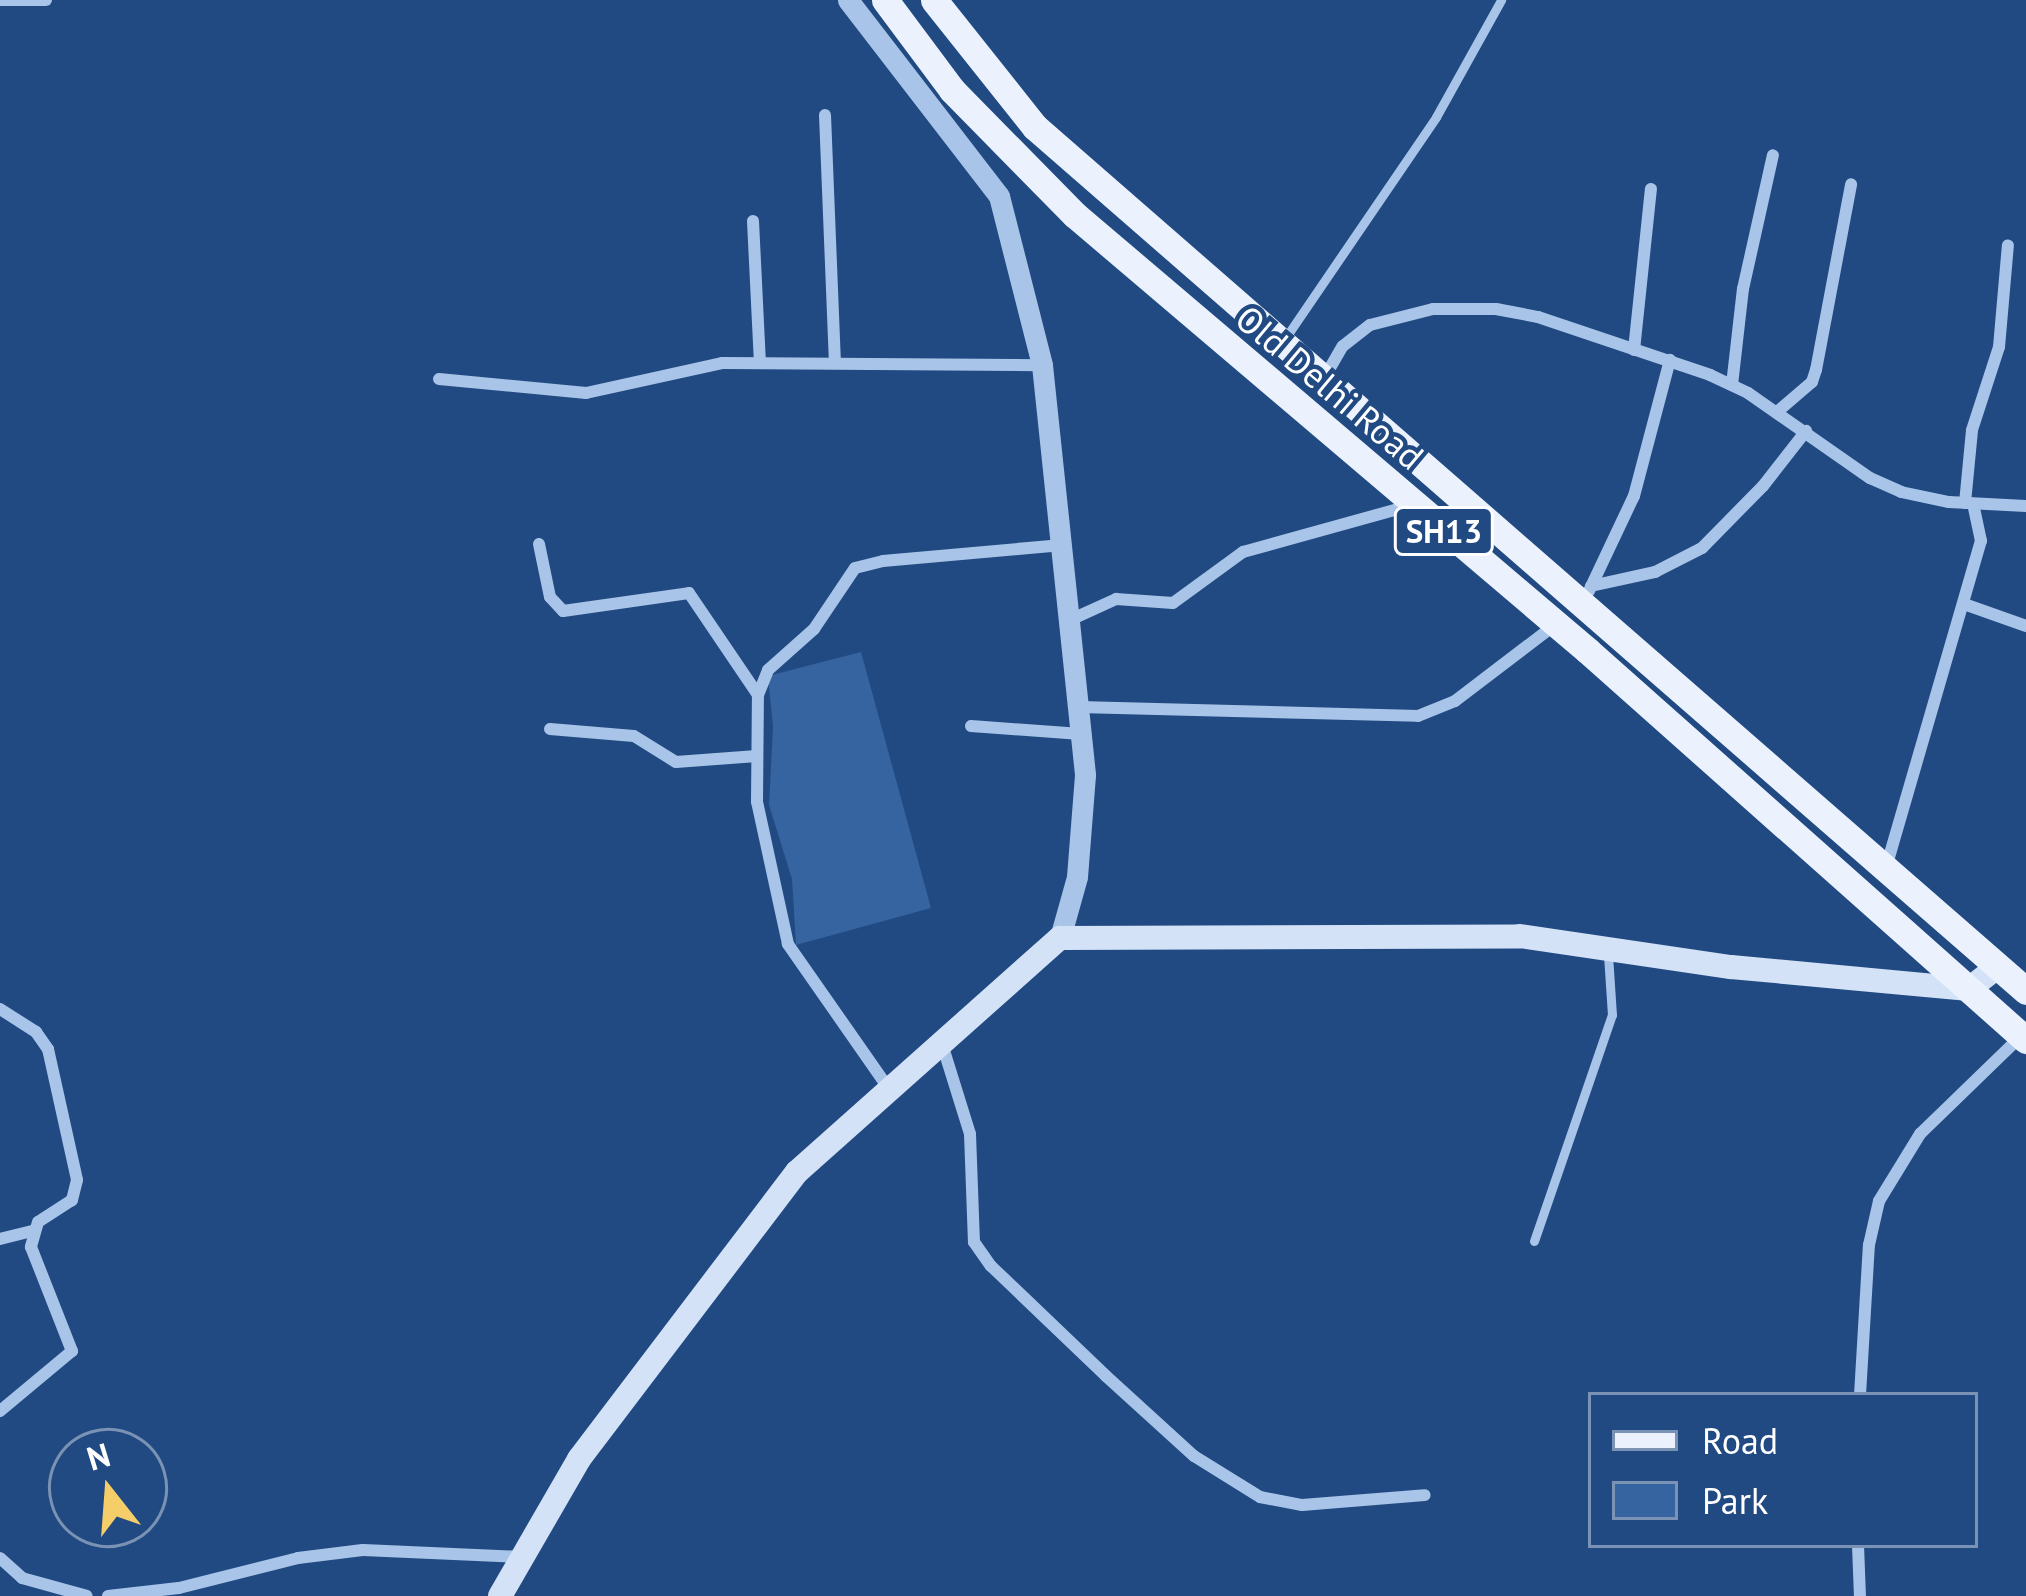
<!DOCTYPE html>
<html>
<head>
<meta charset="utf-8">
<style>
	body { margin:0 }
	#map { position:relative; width:2026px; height:1596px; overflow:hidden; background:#214a82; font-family:"PT Sans",sans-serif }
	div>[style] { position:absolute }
	.green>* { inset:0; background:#3564a0 }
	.service>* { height:9px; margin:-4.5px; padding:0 4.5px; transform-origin:4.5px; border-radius:4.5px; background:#a8c4e8 }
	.minor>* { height:12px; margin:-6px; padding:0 6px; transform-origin:6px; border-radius:6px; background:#a8c4e8 }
	.tertiary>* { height:21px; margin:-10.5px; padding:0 10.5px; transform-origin:10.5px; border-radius:10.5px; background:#a8c4e8 }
	.secondary>* { height:24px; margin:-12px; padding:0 12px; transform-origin:12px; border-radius:12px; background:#d3e2f7 }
	.primary>* { height:27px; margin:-13.5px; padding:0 13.5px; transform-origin:13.5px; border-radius:13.5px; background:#ebf2fe }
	span { translate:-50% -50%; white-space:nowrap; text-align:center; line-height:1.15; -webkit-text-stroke:9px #214a82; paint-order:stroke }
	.shield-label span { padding:3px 9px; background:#214a82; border:3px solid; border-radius:9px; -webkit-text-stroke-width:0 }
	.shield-label { font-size:33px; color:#fff; font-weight:700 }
	.street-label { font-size:36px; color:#fff }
	.legend { position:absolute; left:1588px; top:1392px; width:390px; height:156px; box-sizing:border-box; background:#214a82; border:3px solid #7a92b4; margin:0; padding:15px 21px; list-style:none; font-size:36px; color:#fff }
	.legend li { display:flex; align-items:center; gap:24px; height:60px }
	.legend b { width:60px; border:3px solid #7a92b4 }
	.north { position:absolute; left:48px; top:1428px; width:120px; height:120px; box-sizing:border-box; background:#214a82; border:3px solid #7a92b4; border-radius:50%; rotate:343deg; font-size:33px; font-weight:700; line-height:48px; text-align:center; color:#fff }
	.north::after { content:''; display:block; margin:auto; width:42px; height:54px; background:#f5ce6a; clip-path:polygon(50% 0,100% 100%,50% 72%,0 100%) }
</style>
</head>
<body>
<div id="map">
	<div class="green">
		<div style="clip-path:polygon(861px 652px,931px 908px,796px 945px,792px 879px,769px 805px,773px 727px,768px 676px)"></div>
	</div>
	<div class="service">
		<div style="left:1284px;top:340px;width:270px;rotate:-55.7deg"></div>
		<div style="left:1436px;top:117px;width:134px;rotate:-60.9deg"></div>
		<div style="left:1534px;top:1241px;width:239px;rotate:-71deg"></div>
		<div style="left:1612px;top:1015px;width:61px;rotate:-93.8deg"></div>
	</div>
	<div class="minor">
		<div style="left:0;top:0;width:46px"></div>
		<div style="left:825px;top:115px;width:247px;rotate:87.7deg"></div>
		<div style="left:753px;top:221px;width:141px;rotate:87.2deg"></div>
		<div style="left:1634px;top:350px;width:162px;rotate:-84deg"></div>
		<div style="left:439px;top:379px;width:148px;rotate:5.4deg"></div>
		<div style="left:586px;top:393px;width:139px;rotate:-12.4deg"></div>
		<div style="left:722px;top:363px;width:320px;rotate:0.4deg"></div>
		<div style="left:1323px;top:380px;width:39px;rotate:-60deg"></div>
		<div style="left:1343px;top:346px;width:34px;rotate:-38deg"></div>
		<div style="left:1370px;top:325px;width:65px;rotate:-14.3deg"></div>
		<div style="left:1433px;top:309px;width:63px"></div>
		<div style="left:1496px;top:309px;width:43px;rotate:10.8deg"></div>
		<div style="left:1538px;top:317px;width:182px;rotate:18.6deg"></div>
		<div style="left:1710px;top:375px;width:42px;rotate:25.3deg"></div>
		<div style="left:1748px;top:393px;width:149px;rotate:34.9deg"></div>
		<div style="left:1870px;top:478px;width:34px;rotate:24deg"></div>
		<div style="left:1901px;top:492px;width:49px;rotate:11.8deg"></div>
		<div style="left:1949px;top:502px;width:77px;rotate:3deg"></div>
		<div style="left:1732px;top:385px;width:97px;rotate:-83.5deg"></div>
		<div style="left:1743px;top:289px;width:137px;rotate:-77.4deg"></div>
		<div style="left:1777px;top:412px;width:46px;rotate:-40.6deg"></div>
		<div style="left:1812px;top:382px;width:13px;rotate:-72deg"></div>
		<div style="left:1816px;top:370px;width:189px;rotate:-79.3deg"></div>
		<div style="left:1965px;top:503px;width:73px;rotate:-84.5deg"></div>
		<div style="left:1972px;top:430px;width:87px;rotate:-72deg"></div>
		<div style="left:1999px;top:347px;width:102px;rotate:-85deg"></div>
		<div style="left:539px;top:544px;width:54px;rotate:78.3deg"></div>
		<div style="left:550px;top:597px;width:19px;rotate:47deg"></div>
		<div style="left:563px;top:611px;width:127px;rotate:-8.1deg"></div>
		<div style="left:689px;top:593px;width:123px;rotate:55.9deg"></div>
		<div style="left:1591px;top:586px;width:66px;rotate:-12.3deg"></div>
		<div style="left:1655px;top:572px;width:53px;rotate:-27.1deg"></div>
		<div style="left:1702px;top:548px;width:87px;rotate:-45.5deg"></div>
		<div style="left:1763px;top:486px;width:70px;rotate:-52deg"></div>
		<div style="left:1589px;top:591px;width:105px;rotate:-64.7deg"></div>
		<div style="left:1634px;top:496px;width:141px;rotate:-75.2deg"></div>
		<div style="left:1964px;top:604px;width:66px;rotate:19.5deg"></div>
		<div style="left:1070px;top:620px;width:51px;rotate:-24.5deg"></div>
		<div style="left:1116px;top:599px;width:57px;rotate:4deg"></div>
		<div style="left:1173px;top:603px;width:87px;rotate:-36.1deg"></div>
		<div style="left:1243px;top:552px;width:175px;rotate:-15.5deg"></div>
		<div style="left:1079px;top:707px;width:339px;rotate:1.5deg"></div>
		<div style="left:1418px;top:716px;width:40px;rotate:-22deg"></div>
		<div style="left:1455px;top:701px;width:127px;rotate:-37.3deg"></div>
		<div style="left:971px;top:726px;width:110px;rotate:4.2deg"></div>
		<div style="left:550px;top:729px;width:84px;rotate:4.8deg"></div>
		<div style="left:634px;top:736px;width:49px;rotate:31.8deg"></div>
		<div style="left:676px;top:762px;width:81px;rotate:-4.2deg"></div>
		<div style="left:1885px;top:871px;width:344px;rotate:-73.8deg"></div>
		<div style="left:1981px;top:541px;width:38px;rotate:-102deg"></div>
		<div style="left:0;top:1009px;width:43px;rotate:32.6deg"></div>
		<div style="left:36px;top:1032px;width:21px;rotate:55deg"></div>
		<div style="left:48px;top:1049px;width:134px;rotate:77.5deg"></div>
		<div style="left:77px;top:1180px;width:21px;rotate:104deg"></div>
		<div style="left:72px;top:1200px;width:40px;rotate:147.1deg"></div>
		<div style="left:38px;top:1222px;width:26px;rotate:106deg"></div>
		<div style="left:31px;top:1247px;width:112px;rotate:68.5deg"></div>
		<div style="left:72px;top:1351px;width:94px;rotate:140.2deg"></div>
		<div style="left:942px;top:1044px;width:94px;rotate:72.7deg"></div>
		<div style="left:970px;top:1134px;width:108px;rotate:87.9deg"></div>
		<div style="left:974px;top:1242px;width:29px;rotate:55deg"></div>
		<div style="left:991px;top:1266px;width:159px;rotate:43.7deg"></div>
		<div style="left:1106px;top:1376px;width:119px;rotate:42.3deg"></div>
		<div style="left:1194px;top:1456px;width:78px;rotate:31.8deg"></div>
		<div style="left:1260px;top:1497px;width:43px;rotate:10.8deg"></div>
		<div style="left:1302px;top:1505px;width:123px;rotate:-4.6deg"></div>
		<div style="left:889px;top:1089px;width:177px;rotate:-124.9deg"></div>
		<div style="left:788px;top:944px;width:145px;rotate:-102.3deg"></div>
		<div style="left:757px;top:802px;width:107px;rotate:-89.5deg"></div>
		<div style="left:758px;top:695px;width:27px;rotate:-68deg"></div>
		<div style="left:768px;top:670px;width:62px;rotate:-41.7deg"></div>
		<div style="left:814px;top:629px;width:73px;rotate:-56.1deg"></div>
		<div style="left:855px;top:568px;width:29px;rotate:-14deg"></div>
		<div style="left:883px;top:561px;width:180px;rotate:-5.1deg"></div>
		<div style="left:0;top:1239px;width:33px;rotate:-14deg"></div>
		<div style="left:1860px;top:1395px;width:150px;rotate:-86.6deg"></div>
		<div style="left:1869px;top:1245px;width:45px;rotate:-77.2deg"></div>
		<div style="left:1879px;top:1201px;width:79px;rotate:-58.5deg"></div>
		<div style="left:1920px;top:1134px;width:139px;rotate:-44.1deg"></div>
		<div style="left:1858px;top:1545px;width:51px;rotate:87.8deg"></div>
		<div style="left:0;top:1558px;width:30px;rotate:42deg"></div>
		<div style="left:22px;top:1578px;width:67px;rotate:15.5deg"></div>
		<div style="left:108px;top:1596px;width:71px;rotate:-6.4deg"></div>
		<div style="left:179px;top:1588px;width:123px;rotate:-14.1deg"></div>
		<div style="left:298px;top:1558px;width:65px;rotate:-7deg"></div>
		<div style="left:363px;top:1550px;width:159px;rotate:2.5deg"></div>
	</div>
	<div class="tertiary">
		<div style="left:848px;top:0;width:247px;rotate:52.4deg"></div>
		<div style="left:999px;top:196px;width:174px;rotate:75.7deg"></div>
		<div style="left:1042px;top:365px;width:412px;rotate:84deg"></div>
		<div style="left:1085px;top:775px;width:102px;rotate:94.5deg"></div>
		<div style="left:1077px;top:877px;width:63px;rotate:105.6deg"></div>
	</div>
	<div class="secondary">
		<div style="left:500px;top:1596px;width:158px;rotate:-60deg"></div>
		<div style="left:579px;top:1459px;width:360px;rotate:-52.8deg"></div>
		<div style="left:797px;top:1172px;width:352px;rotate:-41.7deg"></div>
		<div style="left:1060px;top:938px;width:460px;rotate:-0.2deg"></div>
		<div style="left:1520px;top:936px;width:213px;rotate:8.4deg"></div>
		<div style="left:1731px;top:967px;width:239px;rotate:5.3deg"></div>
		<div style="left:1969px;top:989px;width:37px;rotate:-38deg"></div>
	</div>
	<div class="primary">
		<div style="left:885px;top:0;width:112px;rotate:53.3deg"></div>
		<div style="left:952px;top:90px;width:175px;rotate:45.5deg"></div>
		<div style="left:1075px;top:215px;width:673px;rotate:40.36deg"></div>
		<div style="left:1588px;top:651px;width:586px;rotate:41.61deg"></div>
		<div style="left:934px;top:0;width:162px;rotate:51.5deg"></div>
		<div style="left:1035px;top:127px;width:1315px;rotate:41.08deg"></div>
	</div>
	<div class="shield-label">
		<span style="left:1444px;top:531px">SH13</span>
	</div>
	<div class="street-label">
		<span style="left:1330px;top:387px;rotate:40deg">Old Delhi Road</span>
	</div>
	<ul class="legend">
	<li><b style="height:15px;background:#ebf2fe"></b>Road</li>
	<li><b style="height:33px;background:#3564a0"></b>Park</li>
	</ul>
	<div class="north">N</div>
</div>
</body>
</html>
